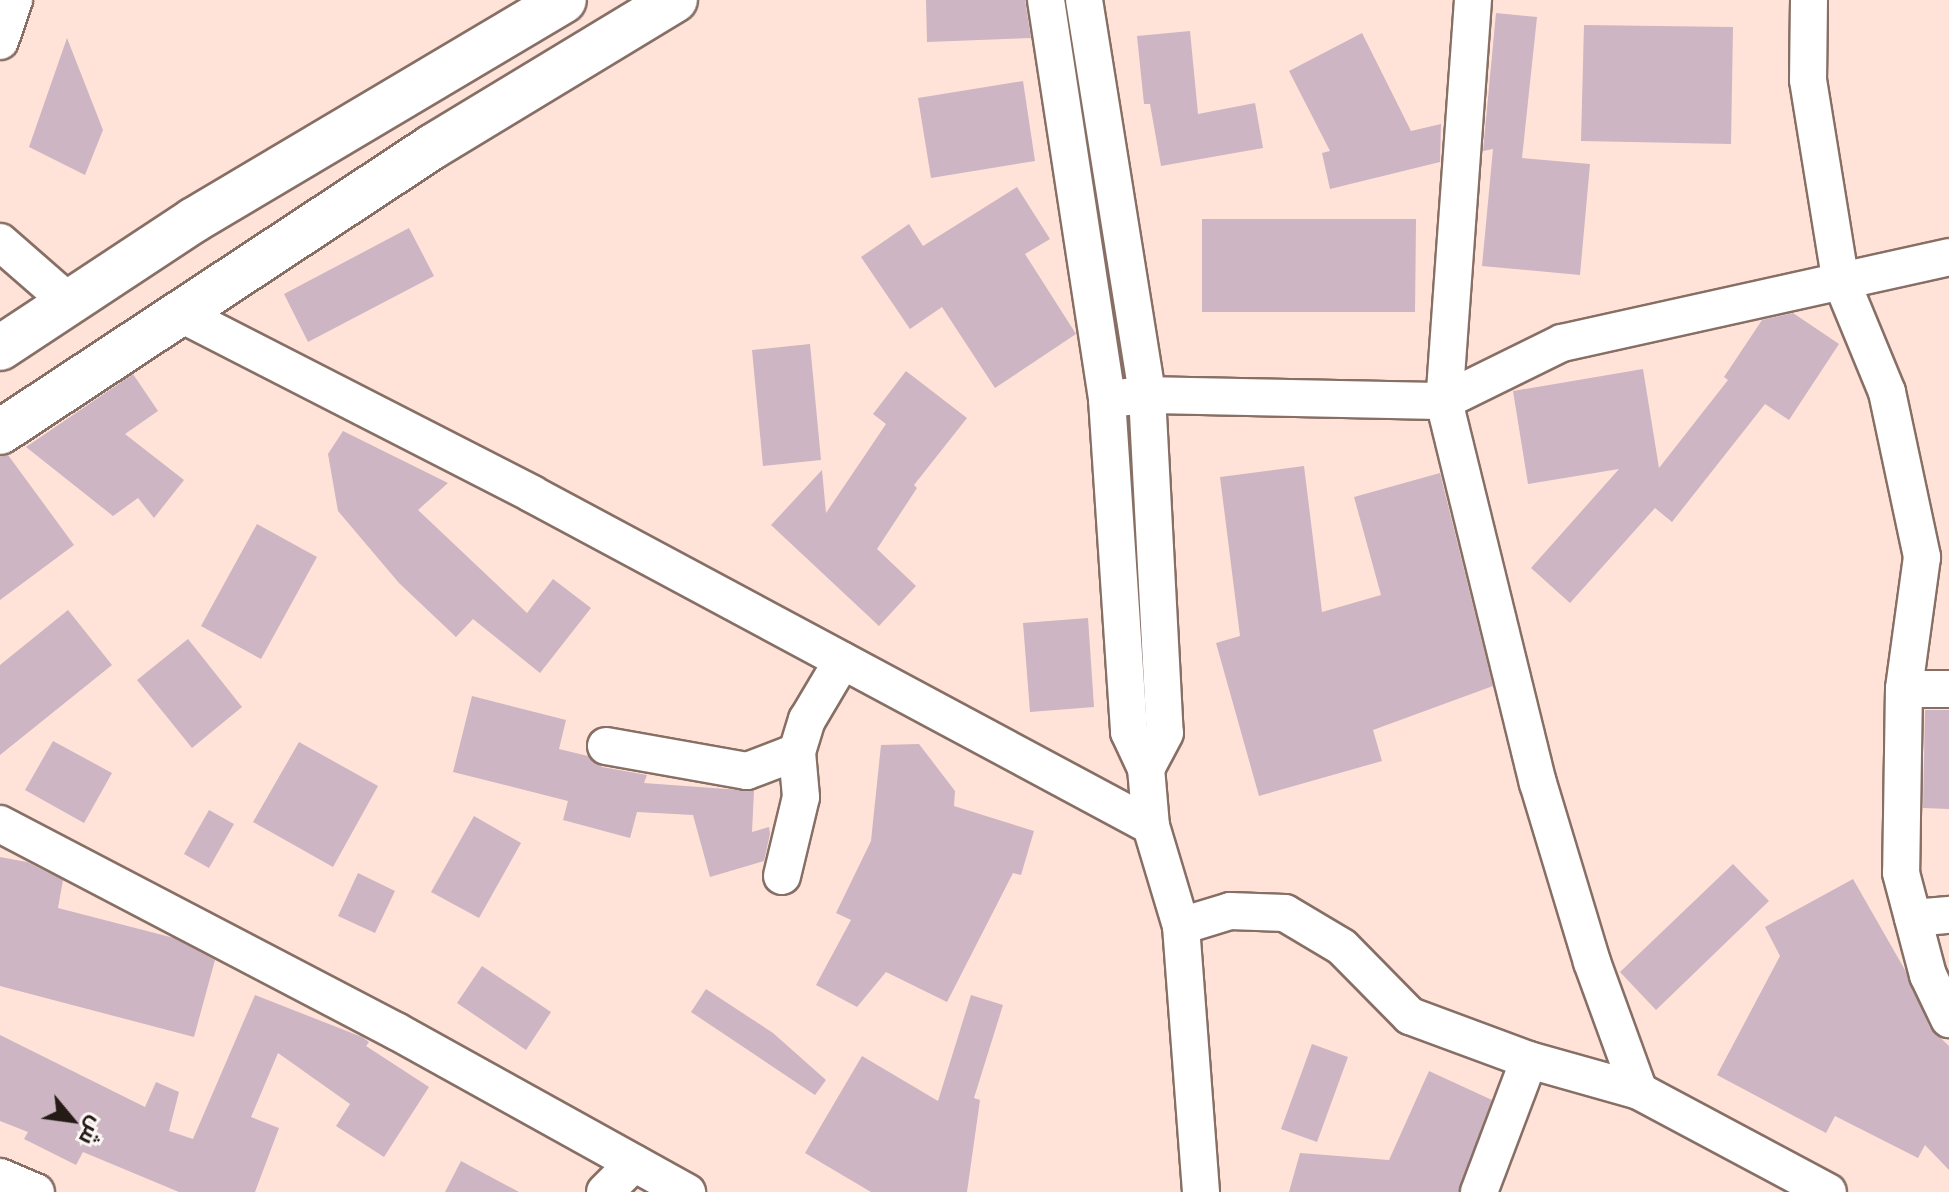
<!DOCTYPE html>
<html>
<head>
<meta charset="utf-8">
<style>
	body { margin:0 }
	#map { position:relative; width:1949px; height:1192px; overflow:hidden; background:#ffe3d9; font-family:"Exo 2",Cairo,sans-serif }
	div>[style] { position:absolute }
	.building>* { inset:0; background:#cdb5c3 }
	.roads { filter:drop-shadow(2px 0 #876f65) drop-shadow(-2px 0 #876f65) drop-shadow(0 2px #876f65) drop-shadow(0 -2px #876f65) }
	.street>* { height:36px; margin:-18px; padding:0 18px; transform-origin:18px; border-radius:18px; background:#fff }
	.secondary>* { height:44px; margin:-22px; padding:0 22px; transform-origin:22px; border-radius:22px; background:#fff }
	span { translate:-50% -50%; white-space:nowrap; text-align:center; line-height:1.15; -webkit-text-stroke:6px #fcf6f4; paint-order:stroke }
	.north { position:absolute; left:32px; top:1080px; width:80px; height:80px; -webkit-text-stroke:6px #fcf6f4; paint-order:stroke; rotate:119deg; font-size:22px; font-weight:700; line-height:32px; text-align:center; color:#241b17 }
	.north::after { content:''; display:block; margin:auto; width:28px; height:36px; background:#241b17; clip-path:polygon(50% 0,100% 100%,50% 72%,0 100%) }
</style>
</head>
<body>
<div id="map">
	<div class="building">
		<div style="clip-path:polygon(926px 0,1025px 0,1031px 38px,927px 42px)"></div>
		<div style="clip-path:polygon(1496px 13px,1537px 17px,1522px 158px,1590px 164px,1580px 275px,1482px 266px,1493px 149px,1483px 151px)"></div>
		<div style="clip-path:polygon(1584px 25px,1733px 27px,1731px 144px,1581px 141px)"></div>
		<div style="clip-path:polygon(1190px 31px,1198px 114px,1255px 103px,1263px 148px,1161px 166px,1150px 104px,1144px 104px,1137px 36px)"></div>
		<div style="clip-path:polygon(1362px 33px,1411px 131px,1441px 124px,1440px 162px,1330px 189px,1322px 153px,1330px 151px,1289px 71px)"></div>
		<div style="clip-path:polygon(67px 38px,103px 130px,85px 175px,29px 147px)"></div>
		<div style="clip-path:polygon(1023px 81px,1035px 161px,931px 178px,918px 98px)"></div>
		<div style="clip-path:polygon(1017px 187px,1050px 239px,1025px 254px,1076px 334px,995px 388px,942px 307px,910px 329px,861px 257px,909px 224px,923px 246px)"></div>
		<div style="clip-path:polygon(1202px 219px,1416px 219px,1415px 312px,1202px 312px)"></div>
		<div style="clip-path:polygon(409px 228px,434px 276px,308px 342px,284px 294px)"></div>
		<div style="clip-path:polygon(1793px 313px,1839px 344px,1789px 420px,1765px 404px,1672px 522px,1655px 508px,1570px 603px,1531px 568px,1619px 469px,1528px 484px,1513px 391px,1643px 369px,1659px 468px,1728px 380px,1724px 377px,1762px 320px)"></div>
		<div style="clip-path:polygon(810px 344px,821px 460px,763px 466px,752px 350px)"></div>
		<div style="clip-path:polygon(906px 371px,967px 418px,914px 485px,917px 488px,877px 549px,916px 586px,879px 626px,771px 525px,822px 470px,826px 513px,886px 424px,873px 414px)"></div>
		<div style="clip-path:polygon(133px 374px,158px 411px,125px 434px,184px 480px,154px 518px,138px 498px,113px 516px,26px 447px)"></div>
		<div style="clip-path:polygon(343px 431px,448px 483px,418px 510px,527px 613px,553px 579px,591px 608px,540px 673px,473px 619px,456px 637px,399px 583px,338px 511px,328px 454px)"></div>
		<div style="clip-path:polygon(8px 455px,74px 545px,0 600px,0 457px)"></div>
		<div style="clip-path:polygon(1304px 466px,1322px 612px,1381px 595px,1354px 497px,1440px 473px,1493px 686px,1373px 730px,1382px 761px,1259px 796px,1216px 643px,1240px 636px,1220px 477px)"></div>
		<div style="clip-path:polygon(257px 524px,317px 557px,261px 659px,201px 626px)"></div>
		<div style="clip-path:polygon(68px 610px,112px 665px,0 755px,0 665px)"></div>
		<div style="clip-path:polygon(1088px 618px,1094px 707px,1030px 712px,1023px 623px)"></div>
		<div style="clip-path:polygon(188px 639px,242px 707px,192px 748px,137px 680px)"></div>
		<div style="clip-path:polygon(472px 696px,566px 720px,559px 749px,588px 756px,602px 767px,647px 775px,644px 783px,754px 791px,752px 832px,769px 827px,770px 834px,764px 861px,710px 877px,693px 815px,637px 812px,630px 838px,563px 820px,568px 801px,453px 772px)"></div>
		<div style="clip-path:polygon(1925px 710px,1949px 710px,1949px 809px,1923px 808px)"></div>
		<div style="clip-path:polygon(53px 741px,112px 773px,84px 823px,25px 790px)"></div>
		<div style="clip-path:polygon(299px 742px,378px 786px,333px 867px,253px 822px)"></div>
		<div style="clip-path:polygon(919px 744px,955px 791px,954px 806px,1034px 831px,1021px 875px,1013px 873px,947px 1002px,886px 972px,857px 1007px,816px 985px,851px 920px,836px 913px,871px 841px,881px 745px)"></div>
		<div style="clip-path:polygon(209px 810px,234px 824px,209px 868px,184px 854px)"></div>
		<div style="clip-path:polygon(474px 816px,521px 843px,479px 918px,431px 892px)"></div>
		<div style="clip-path:polygon(0 857px,27px 862px,63px 880px,58px 908px,174px 938px,215px 960px,194px 1037px,0 986px)"></div>
		<div style="clip-path:polygon(1733px 864px,1769px 901px,1656px 1010px,1620px 972px)"></div>
		<div style="clip-path:polygon(358px 873px,395px 891px,375px 933px,338px 916px)"></div>
		<div style="clip-path:polygon(1853px 879px,1905px 970px,1930px 1028px,1949px 1046px,1949px 1170px,1925px 1145px,1918px 1158px,1835px 1116px,1826px 1133px,1717px 1075px,1780px 956px,1765px 927px)"></div>
		<div style="clip-path:polygon(482px 966px,551px 1012px,526px 1050px,457px 1003px)"></div>
		<div style="clip-path:polygon(706px 989px,773px 1033px,826px 1080px,815px 1095px,691px 1012px)"></div>
		<div style="clip-path:polygon(255px 995px,362px 1037px,369px 1042px,366px 1046px,429px 1087px,384px 1157px,336px 1126px,350px 1104px,278px 1053px,251px 1117px,279px 1128px,255px 1192px,179px 1192px,83px 1152px,76px 1165px,24px 1139px,28px 1132px,0 1121px,0 1035px,145px 1107px,156px 1082px,179px 1092px,169px 1131px,193px 1139px)"></div>
		<div style="clip-path:polygon(971px 995px,1003px 1005px,974px 1098px,980px 1100px,967px 1192px,871px 1192px,805px 1153px,862px 1056px,938px 1101px)"></div>
		<div style="clip-path:polygon(1312px 1044px,1348px 1057px,1317px 1142px,1281px 1129px)"></div>
		<div style="clip-path:polygon(1429px 1071px,1492px 1100px,1459px 1192px,1289px 1192px,1300px 1153px,1389px 1160px)"></div>
		<div style="clip-path:polygon(461px 1161px,519px 1192px,445px 1192px)"></div>
	</div>
	<div class="roads">
		<div class="street">
			<div style="left:1046px;top:0;width:404px;rotate:81.3deg"></div>
			<div style="left:1107px;top:399px;width:334px;rotate:86.2deg"></div>
			<div style="left:1129px;top:732px;width:40px;rotate:65deg"></div>
			<div style="left:1084px;top:0;width:400px;rotate:80.9deg"></div>
			<div style="left:1147px;top:395px;width:338px;rotate:87deg"></div>
			<div style="left:1165px;top:733px;width:40px;rotate:118deg"></div>
			<div style="left:1146px;top:768px;width:58px;rotate:85.1deg"></div>
			<div style="left:1151px;top:826px;width:104px;rotate:73.3deg"></div>
			<div style="left:1181px;top:926px;width:267px;rotate:85.7deg"></div>
			<div style="left:1473px;top:0;width:402px;rotate:94.1deg"></div>
			<div style="left:1444px;top:401px;width:393px;rotate:76.2deg"></div>
			<div style="left:1538px;top:783px;width:187px;rotate:73.2deg"></div>
			<div style="left:1592px;top:962px;width:137px;rotate:70deg"></div>
			<div style="left:1809px;top:0;width:80px;rotate:90.7deg"></div>
			<div style="left:1808px;top:80px;width:201px;rotate:80.8deg"></div>
			<div style="left:1840px;top:278px;width:123px;rotate:67.6deg"></div>
			<div style="left:1887px;top:392px;width:169px;rotate:78deg"></div>
			<div style="left:1922px;top:557px;width:133px;rotate:97.8deg"></div>
			<div style="left:1904px;top:689px;width:184px;rotate:90.9deg"></div>
			<div style="left:1901px;top:873px;width:106px;rotate:75.2deg"></div>
			<div style="left:1928px;top:975px;width:49px;rotate:64.5deg"></div>
			<div style="left:0;top:41px;width:43px;rotate:-71.1deg"></div>
			<div style="left:0;top:242px;width:93px;rotate:41.1deg"></div>
			<div style="left:181px;top:314px;width:394px;rotate:27.1deg"></div>
			<div style="left:532px;top:494px;width:702px;rotate:28.21deg"></div>
			<div style="left:1107px;top:399px;width:40px;rotate:-5.7deg"></div>
			<div style="left:1147px;top:395px;width:297px;rotate:1.2deg"></div>
			<div style="left:1444px;top:401px;width:131px;rotate:-26.2deg"></div>
			<div style="left:1562px;top:343px;width:396px;rotate:-12.5deg"></div>
			<div style="left:1904px;top:689px;width:45px"></div>
			<div style="left:606px;top:746px;width:143px;rotate:10.1deg"></div>
			<div style="left:747px;top:771px;width:53px;rotate:-20.8deg"></div>
			<div style="left:0;top:824px;width:447px;rotate:27.6deg"></div>
			<div style="left:396px;top:1031px;width:333px;rotate:29deg"></div>
			<div style="left:782px;top:876px;width:81px;rotate:-76.5deg"></div>
			<div style="left:801px;top:797px;width:45px;rotate:-95.1deg"></div>
			<div style="left:797px;top:752px;width:34px;rotate:-73deg"></div>
			<div style="left:807px;top:720px;width:69px;rotate:-59.3deg"></div>
			<div style="left:1913px;top:918px;width:36px;rotate:-5deg"></div>
			<div style="left:1181px;top:926px;width:51px;rotate:-17deg"></div>
			<div style="left:1230px;top:911px;width:55px;rotate:2.1deg"></div>
			<div style="left:1285px;top:913px;width:66px;rotate:30.8deg"></div>
			<div style="left:1342px;top:947px;width:97px;rotate:45.4deg"></div>
			<div style="left:1410px;top:1016px;width:127px;rotate:20.3deg"></div>
			<div style="left:1529px;top:1060px;width:114px;rotate:15.7deg"></div>
			<div style="left:1639px;top:1091px;width:214px;rotate:28.1deg"></div>
			<div style="left:0;top:1177px;width:39px;rotate:23deg"></div>
			<div style="left:605px;top:1192px;width:41px;rotate:-45deg"></div>
			<div style="left:1479px;top:1192px;width:141px;rotate:-69.3deg"></div>
		</div>
		<div class="secondary">
			<div style="left:0;top:348px;width:232px;rotate:-33.4deg"></div>
			<div style="left:194px;top:220px;width:430px;rotate:-30.7deg"></div>
			<div style="left:0;top:432px;width:518px;rotate:-33.41deg"></div>
			<div style="left:432px;top:147px;width:284px;rotate:-31.2deg"></div>
		</div>
	</div>
	<div class="north">ش</div>
</div>
</body>
</html>
